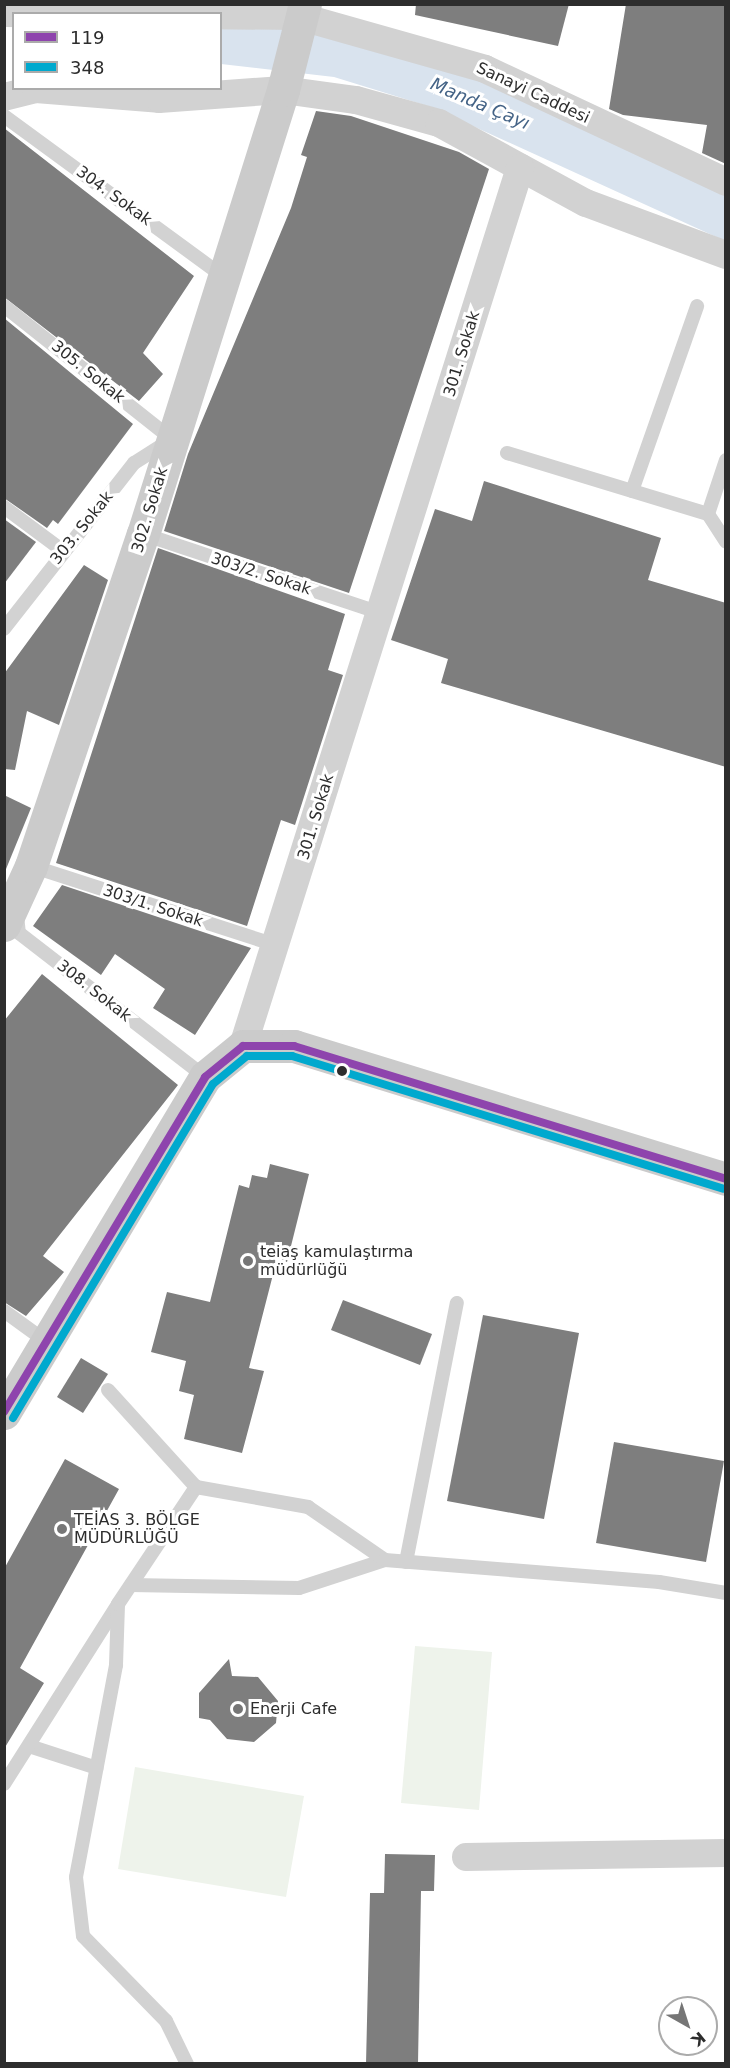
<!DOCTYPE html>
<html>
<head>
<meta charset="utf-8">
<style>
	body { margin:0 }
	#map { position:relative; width:730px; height:2068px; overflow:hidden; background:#fff; font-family:"DejaVu Sans",sans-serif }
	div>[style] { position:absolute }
	.green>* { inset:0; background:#eef3eb }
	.water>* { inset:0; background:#d9e3ee }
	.building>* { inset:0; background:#7e7e7e }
	.lane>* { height:14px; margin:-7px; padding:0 7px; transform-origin:7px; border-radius:7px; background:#d2d2d2 }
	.street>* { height:28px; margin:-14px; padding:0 14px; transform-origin:14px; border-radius:14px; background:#d2d2d2 }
	.secondary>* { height:33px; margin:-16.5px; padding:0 16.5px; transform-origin:16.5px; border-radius:16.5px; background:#cbcbcb }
	.bus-1>* { height:8px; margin:-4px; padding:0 4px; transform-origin:4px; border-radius:4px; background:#8e44ad }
	.bus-2>* { height:8px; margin:-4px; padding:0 4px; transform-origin:4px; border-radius:4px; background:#00a9ce }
	.dots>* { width:16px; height:16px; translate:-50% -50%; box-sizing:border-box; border:3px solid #fff; border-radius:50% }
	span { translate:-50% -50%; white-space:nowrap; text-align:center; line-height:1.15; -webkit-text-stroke:6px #fff; paint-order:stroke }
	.street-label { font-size:16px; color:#2d2d2d }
	.poi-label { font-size:16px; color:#2d2d2d }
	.left { translate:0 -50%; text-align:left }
	.water-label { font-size:18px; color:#446386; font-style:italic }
	.frame { position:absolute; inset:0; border:6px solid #2d2d2d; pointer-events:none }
	.legend { position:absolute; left:12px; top:12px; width:210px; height:78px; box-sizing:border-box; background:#fff; border:2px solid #ababab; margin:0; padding:8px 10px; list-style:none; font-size:18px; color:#2d2d2d }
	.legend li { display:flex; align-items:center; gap:12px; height:30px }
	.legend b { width:30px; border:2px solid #ababab }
	.north { position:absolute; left:658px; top:1996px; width:60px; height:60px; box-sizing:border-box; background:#fff; border:2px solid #ababab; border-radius:50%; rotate:141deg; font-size:16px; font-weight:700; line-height:24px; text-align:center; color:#2d2d2d }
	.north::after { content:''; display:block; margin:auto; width:21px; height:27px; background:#767676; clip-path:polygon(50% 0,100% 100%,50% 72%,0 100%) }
</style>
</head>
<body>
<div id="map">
	<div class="green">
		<div style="clip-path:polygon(415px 1646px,492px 1652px,479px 1810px,401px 1803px)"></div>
		<div style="clip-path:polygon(135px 1767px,304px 1796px,286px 1897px,118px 1869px)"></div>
	</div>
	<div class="water">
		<div style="clip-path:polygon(221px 25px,315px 31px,472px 74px,725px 190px,725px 241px,431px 107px,334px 77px,221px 64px)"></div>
	</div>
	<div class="building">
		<div style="clip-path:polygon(416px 4px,569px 4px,558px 46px,415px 15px)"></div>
		<div style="clip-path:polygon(626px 4px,726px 4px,726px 164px,702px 153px,707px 125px,623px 115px,609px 109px)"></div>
		<div style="clip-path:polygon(316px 111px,351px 116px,459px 152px,489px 169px,349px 593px,164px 531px,188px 454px,291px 208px,307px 157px,301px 155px)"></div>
		<div style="clip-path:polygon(4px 128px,194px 276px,143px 353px,163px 374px,139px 401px,4px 297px)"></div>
		<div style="clip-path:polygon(4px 318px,133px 424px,58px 524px,53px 520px,47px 528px,4px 498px)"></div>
		<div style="clip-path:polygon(484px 481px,661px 538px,648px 580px,726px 603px,726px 767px,441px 683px,448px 659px,391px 640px,435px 509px,472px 521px)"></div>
		<div style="clip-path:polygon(4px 519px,36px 542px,4px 584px)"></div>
		<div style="clip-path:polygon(158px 548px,345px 614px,328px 670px,343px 675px,295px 825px,281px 820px,247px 926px,56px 863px)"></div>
		<div style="clip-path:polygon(84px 565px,108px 580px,59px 725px,27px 711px,15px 770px,4px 769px,4px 674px)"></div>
		<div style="clip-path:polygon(4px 795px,31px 808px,4px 874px)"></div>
		<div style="clip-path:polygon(62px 885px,251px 948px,195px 1035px,153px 1008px,165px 989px,115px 954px,101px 975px,33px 926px)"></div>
		<div style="clip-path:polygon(42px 974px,178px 1085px,43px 1256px,64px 1272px,26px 1316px,4px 1302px,4px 1021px)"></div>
		<div style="clip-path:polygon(270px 1164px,309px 1174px,287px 1262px,277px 1259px,249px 1368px,264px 1371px,242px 1453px,184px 1439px,194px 1395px,179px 1391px,186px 1361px,151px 1352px,167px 1292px,210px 1302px,239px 1185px,249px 1188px,252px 1175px,267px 1178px)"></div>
		<div style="clip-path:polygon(343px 1300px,432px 1334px,420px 1365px,331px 1330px)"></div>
		<div style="clip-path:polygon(483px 1315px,579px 1333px,544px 1519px,447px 1501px)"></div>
		<div style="clip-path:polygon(81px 1358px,108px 1374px,83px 1413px,57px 1397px)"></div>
		<div style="clip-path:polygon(614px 1442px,724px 1461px,706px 1562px,596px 1543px)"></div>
		<div style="clip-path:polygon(65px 1459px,119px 1489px,20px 1668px,44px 1683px,4px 1749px,4px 1569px)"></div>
		<div style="clip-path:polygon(229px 1659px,232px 1676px,258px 1677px,278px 1701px,276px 1723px,254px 1742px,227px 1739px,210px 1720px,199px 1718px,199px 1693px)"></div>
		<div style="clip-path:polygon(385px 1854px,435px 1855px,434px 1891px,421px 1891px,418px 2064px,366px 2064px,370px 1893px,384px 1893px)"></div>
	</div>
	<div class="lane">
		<div style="left:4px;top:116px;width:271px;rotate:36.2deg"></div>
		<div style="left:4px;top:306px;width:214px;rotate:38.4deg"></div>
		<div style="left:172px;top:439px;width:45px;rotate:147.7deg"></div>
		<div style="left:134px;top:463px;width:211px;rotate:128.1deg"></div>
		<div style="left:507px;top:453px;width:210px;rotate:16.9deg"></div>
		<div style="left:708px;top:514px;width:33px;rotate:57deg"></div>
		<div style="left:632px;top:491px;width:196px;rotate:-70.6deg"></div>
		<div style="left:4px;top:507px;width:74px;rotate:36.7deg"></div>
		<div style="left:708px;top:514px;width:57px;rotate:-71.6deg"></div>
		<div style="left:143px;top:534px;width:250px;rotate:18.4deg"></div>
		<div style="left:31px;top:866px;width:257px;rotate:17.9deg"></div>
		<div style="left:17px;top:915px;width:18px;rotate:84deg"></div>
		<div style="left:19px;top:933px;width:235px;rotate:37.7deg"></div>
		<div style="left:4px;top:1311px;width:49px;rotate:35.9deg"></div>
		<div style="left:108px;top:1390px;width:131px;rotate:47.8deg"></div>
		<div style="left:406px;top:1562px;width:264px;rotate:-78.9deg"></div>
		<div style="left:131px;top:1585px;width:168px;rotate:1deg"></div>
		<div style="left:299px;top:1588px;width:90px;rotate:-18deg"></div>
		<div style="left:29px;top:1746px;width:71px;rotate:17.9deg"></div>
		<div style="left:4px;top:1784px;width:211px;rotate:-57.6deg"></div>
		<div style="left:187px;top:2064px;width:48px;rotate:-116deg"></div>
		<div style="left:166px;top:2021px;width:119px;rotate:-134.3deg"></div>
		<div style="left:83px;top:1936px;width:59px;rotate:-96.8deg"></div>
		<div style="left:76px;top:1877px;width:216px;rotate:-79.3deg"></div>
		<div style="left:116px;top:1665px;width:61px;rotate:-88.1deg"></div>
		<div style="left:118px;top:1604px;width:141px;rotate:-56.3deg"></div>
		<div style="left:196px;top:1487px;width:114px;rotate:10.1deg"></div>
		<div style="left:308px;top:1507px;width:93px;rotate:34.5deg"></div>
		<div style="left:385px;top:1560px;width:275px;rotate:4.6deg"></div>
		<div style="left:659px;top:1582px;width:68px;rotate:9.3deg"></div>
	</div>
	<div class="street">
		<div style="left:4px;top:13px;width:294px;rotate:0.6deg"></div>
		<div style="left:298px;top:16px;width:194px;rotate:15.8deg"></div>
		<div style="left:485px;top:69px;width:266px;rotate:25.1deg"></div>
		<div style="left:4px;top:97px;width:33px;rotate:-14deg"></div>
		<div style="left:36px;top:89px;width:123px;rotate:4.6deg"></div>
		<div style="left:159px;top:99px;width:124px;rotate:-4.2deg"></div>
		<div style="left:283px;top:90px;width:74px;rotate:7.8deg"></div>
		<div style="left:356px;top:100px;width:86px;rotate:15.5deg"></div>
		<div style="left:439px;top:123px;width:167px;rotate:28.6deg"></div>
		<div style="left:586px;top:203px;width:149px;rotate:20.4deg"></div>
		<div style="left:243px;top:1046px;width:921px;rotate:-72.49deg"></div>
		<div style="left:466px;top:1857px;width:260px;rotate:-0.9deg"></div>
	</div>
	<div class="secondary">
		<div style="left:4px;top:925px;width:65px;rotate:-65.4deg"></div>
		<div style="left:31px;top:866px;width:350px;rotate:-71.4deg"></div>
		<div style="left:143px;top:534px;width:466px;rotate:-72.5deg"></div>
		<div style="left:283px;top:90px;width:89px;rotate:-75.7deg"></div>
		<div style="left:4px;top:1413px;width:392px;rotate:-59.1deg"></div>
		<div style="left:205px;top:1077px;width:49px;rotate:-39.2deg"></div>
		<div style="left:243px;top:1046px;width:51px"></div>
		<div style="left:294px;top:1046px;width:452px;rotate:17.1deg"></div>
	</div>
	<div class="bus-1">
		<div style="left:4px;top:1412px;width:391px;rotate:-59deg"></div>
		<div style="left:205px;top:1077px;width:49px;rotate:-39.2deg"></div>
		<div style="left:243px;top:1046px;width:51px"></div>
		<div style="left:294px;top:1046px;width:452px;rotate:17.1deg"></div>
	</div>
	<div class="bus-2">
		<div style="left:13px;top:1418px;width:389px;rotate:-59.1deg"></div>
		<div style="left:213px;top:1084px;width:44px;rotate:-39.5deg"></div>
		<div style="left:247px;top:1056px;width:45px"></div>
		<div style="left:292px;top:1056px;width:451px;rotate:17.1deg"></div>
	</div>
	<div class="dots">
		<div style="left:342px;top:1071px;background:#2d2d2d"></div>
		<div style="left:248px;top:1261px;background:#767676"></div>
		<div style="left:62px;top:1529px;background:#767676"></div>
		<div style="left:238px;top:1709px;background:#767676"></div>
	</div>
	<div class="street-label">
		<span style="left:533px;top:93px;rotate:25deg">Sanayi Caddesi</span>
		<span style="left:114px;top:196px;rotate:36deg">304. Sokak</span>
		<span style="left:462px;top:354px;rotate:-73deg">301. Sokak</span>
		<span style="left:88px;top:372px;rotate:39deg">305. Sokak</span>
		<span style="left:150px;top:510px;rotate:-73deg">302. Sokak</span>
		<span style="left:82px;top:528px;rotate:-51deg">303. Sokak</span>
		<span style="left:261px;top:574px;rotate:18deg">303/2. Sokak</span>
		<span style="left:316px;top:817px;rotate:-73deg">301. Sokak</span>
		<span style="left:153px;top:906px;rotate:18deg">303/1. Sokak</span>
		<span style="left:94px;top:991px;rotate:38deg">308. Sokak</span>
	</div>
	<div class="poi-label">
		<span class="left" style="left:260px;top:1261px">teiaş kamulaştırma<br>müdürlüğü</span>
		<span class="left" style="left:74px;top:1529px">TEİAŞ 3. BÖLGE<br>MÜDÜRLÜĞÜ</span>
		<span class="left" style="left:250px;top:1709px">Enerji Cafe</span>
	</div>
	<div class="water-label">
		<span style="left:480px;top:104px;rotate:23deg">Manda Çayı</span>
	</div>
	<div class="frame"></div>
	<ul class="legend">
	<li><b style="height:8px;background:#8e44ad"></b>119</li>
	<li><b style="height:8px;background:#00a9ce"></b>348</li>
	</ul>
	<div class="north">K</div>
</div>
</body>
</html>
